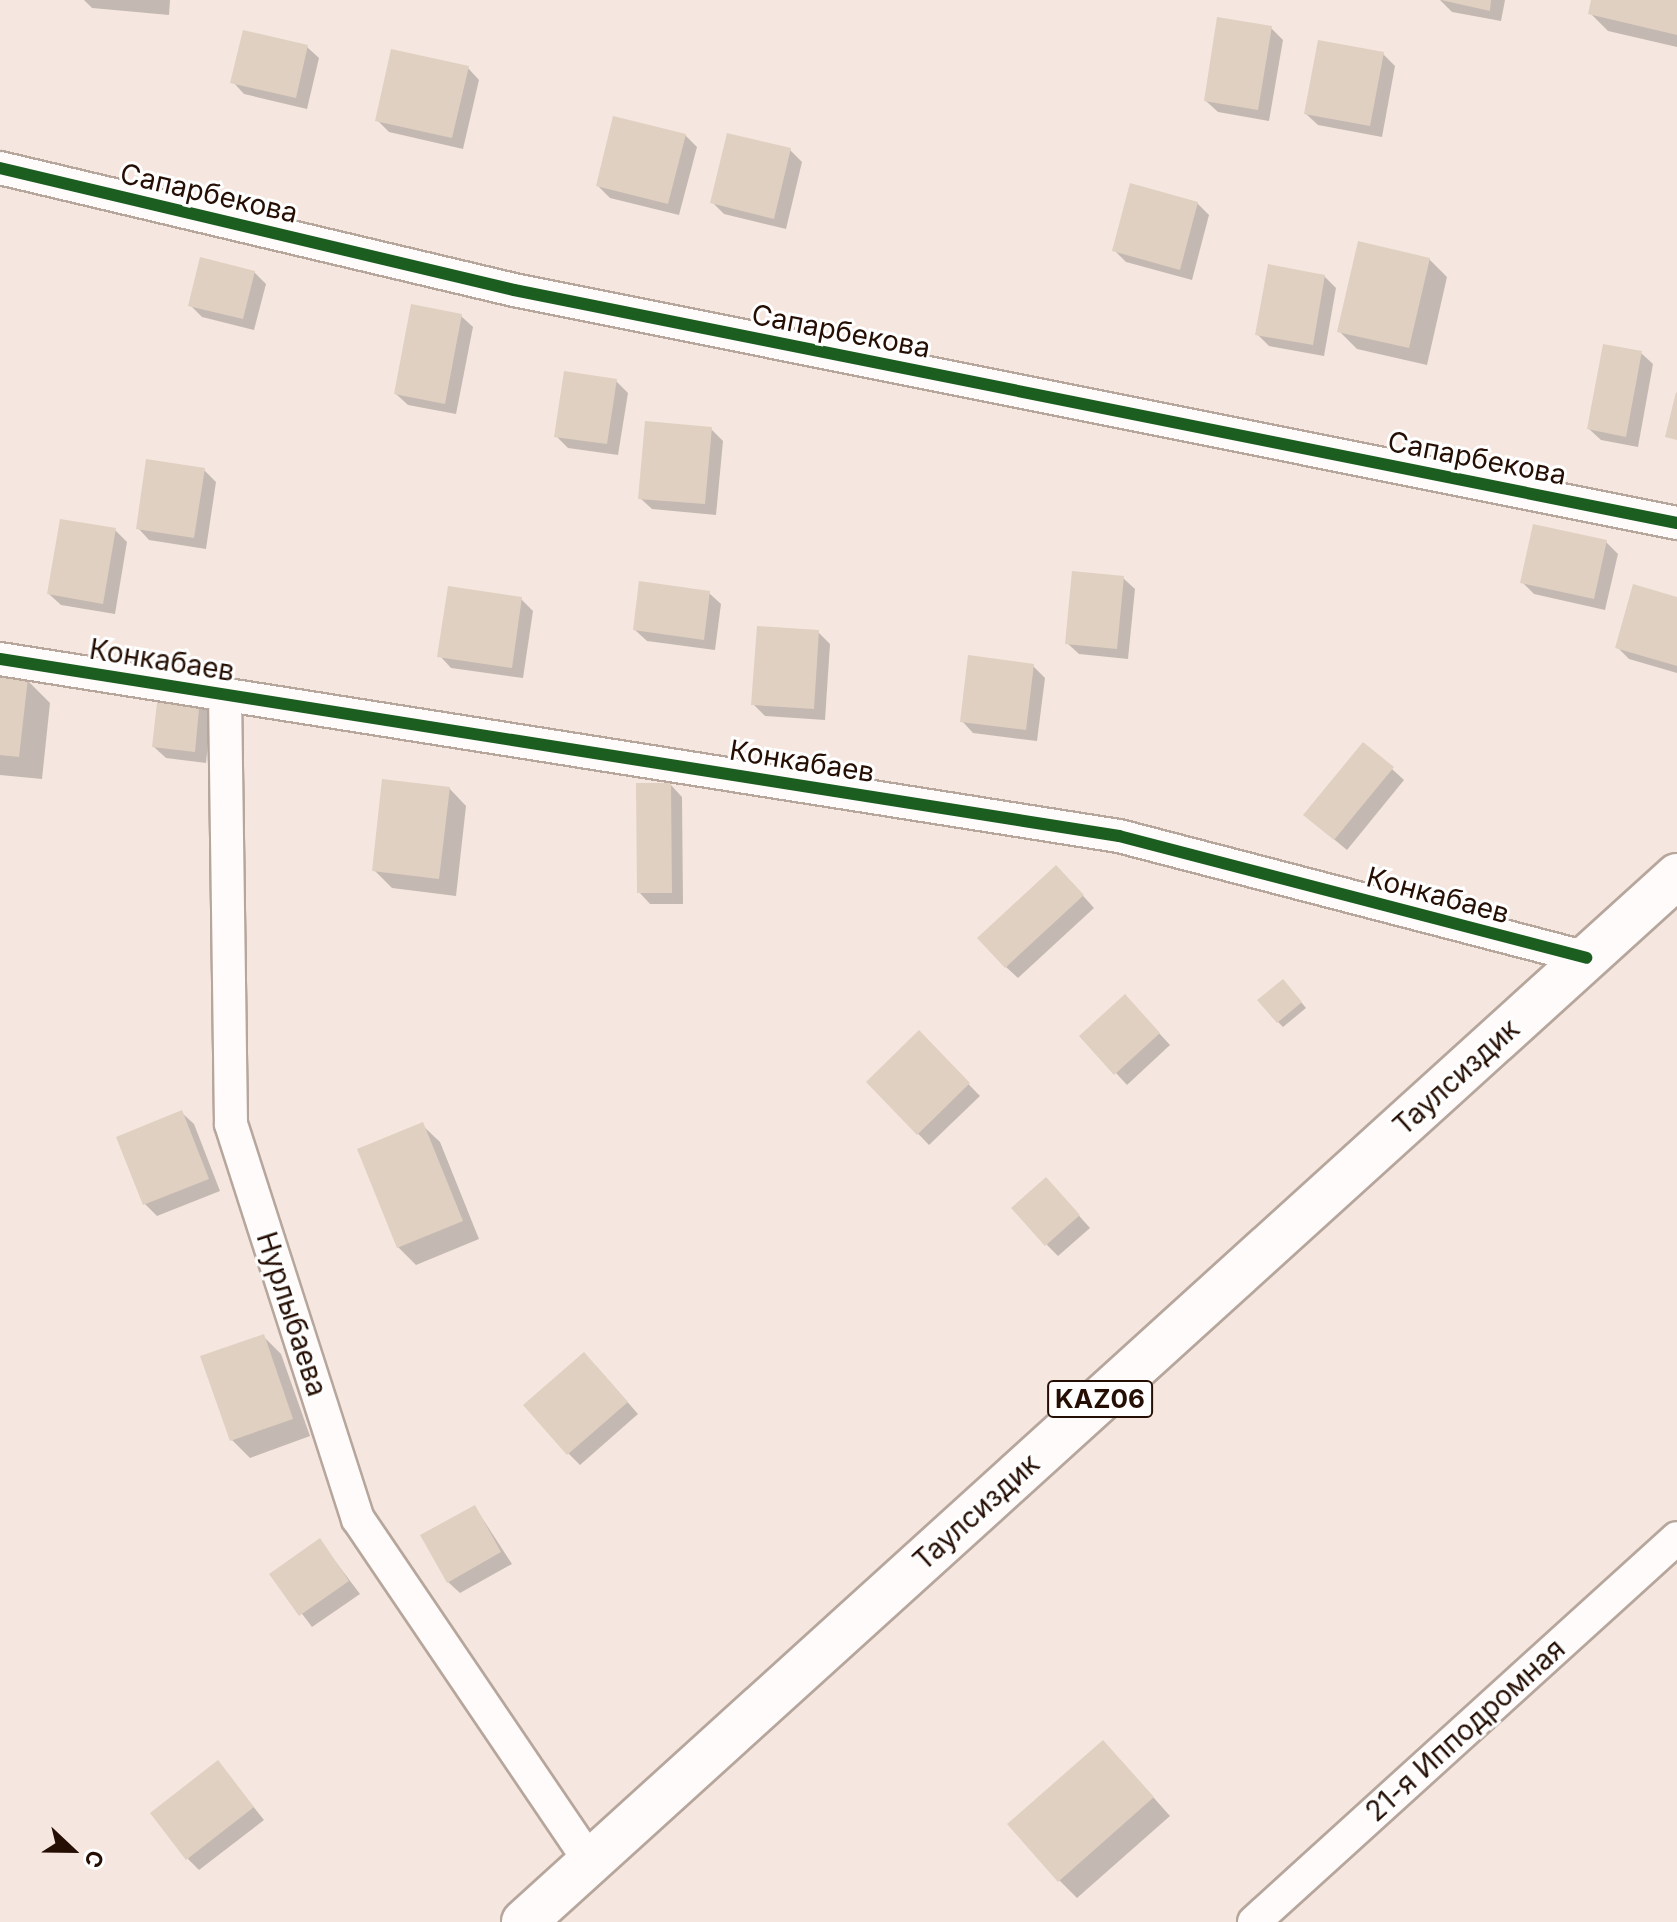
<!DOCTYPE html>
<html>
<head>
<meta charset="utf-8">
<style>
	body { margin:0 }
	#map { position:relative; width:1677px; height:1922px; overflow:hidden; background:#f5e7df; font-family:Inter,sans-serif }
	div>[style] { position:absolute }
	.shadow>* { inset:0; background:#0003 }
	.building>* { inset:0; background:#e0d0c1 }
	.roads { filter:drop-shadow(2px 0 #b6a69c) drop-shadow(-2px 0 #b6a69c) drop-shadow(0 2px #b6a69c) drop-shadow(0 -2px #b6a69c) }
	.minor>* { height:32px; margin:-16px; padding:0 16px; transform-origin:16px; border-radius:16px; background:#fefbfa }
	.primary>* { height:44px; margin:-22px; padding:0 22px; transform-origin:22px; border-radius:22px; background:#fefbfa }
	.cycleway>* { height:12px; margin:-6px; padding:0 6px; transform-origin:6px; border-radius:6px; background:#1b5e20 }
	span { translate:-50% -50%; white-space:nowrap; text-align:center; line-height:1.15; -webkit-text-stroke:6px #fff; paint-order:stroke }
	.shield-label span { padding:2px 6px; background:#fff; border:2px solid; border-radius:6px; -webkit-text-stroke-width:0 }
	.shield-label { font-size:26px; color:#250f04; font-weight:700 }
	.street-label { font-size:28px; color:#250f04 }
	.north { position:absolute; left:32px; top:1810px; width:80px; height:80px; -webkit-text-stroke:6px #fff; paint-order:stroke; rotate:112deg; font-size:22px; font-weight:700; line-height:32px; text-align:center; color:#250f04 }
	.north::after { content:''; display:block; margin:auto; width:28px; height:36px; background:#250f04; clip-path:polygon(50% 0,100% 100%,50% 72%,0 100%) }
</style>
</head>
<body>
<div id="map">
	<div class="shadow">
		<div style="clip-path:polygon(84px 0,170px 0,169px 15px,92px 8px)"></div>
		<div style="clip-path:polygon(1440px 0,1505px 0,1501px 21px,1452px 12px)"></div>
		<div style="clip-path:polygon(1593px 0,1677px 0,1677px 47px,1608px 31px,1590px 13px)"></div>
		<div style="clip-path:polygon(1271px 28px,1283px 40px,1269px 121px,1218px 112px,1206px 101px)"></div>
		<div style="clip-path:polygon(307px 47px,319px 58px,307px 109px,244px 94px,233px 82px)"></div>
		<div style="clip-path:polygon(1383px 54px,1395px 66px,1382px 137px,1318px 125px,1306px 114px)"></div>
		<div style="clip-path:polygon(468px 68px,479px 80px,463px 149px,389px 132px,377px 120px)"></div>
		<div style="clip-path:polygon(685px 135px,697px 147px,679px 215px,610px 198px,598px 186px)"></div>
		<div style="clip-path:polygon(790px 150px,802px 162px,786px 229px,724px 214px,712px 202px)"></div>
		<div style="clip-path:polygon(1197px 203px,1209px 215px,1192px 280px,1126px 262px,1114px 250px)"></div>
		<div style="clip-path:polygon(1429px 259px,1447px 277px,1427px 365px,1357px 349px,1339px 331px)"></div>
		<div style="clip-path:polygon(254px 272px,266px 284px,254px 330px,202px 317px,191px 306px)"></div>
		<div style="clip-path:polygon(1324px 276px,1336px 288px,1324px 356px,1269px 346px,1257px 334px)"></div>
		<div style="clip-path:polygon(461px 316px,473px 327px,456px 414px,408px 405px,396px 394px)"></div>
		<div style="clip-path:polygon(1641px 353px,1653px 364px,1638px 447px,1601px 440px,1589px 429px)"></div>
		<div style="clip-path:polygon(616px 381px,628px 393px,618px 455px,568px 448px,556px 436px)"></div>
		<div style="clip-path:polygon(711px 429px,723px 441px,716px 515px,652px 509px,640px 498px)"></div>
		<div style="clip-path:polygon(204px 470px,216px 482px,206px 549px,149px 540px,138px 528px)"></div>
		<div style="clip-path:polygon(115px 530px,127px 542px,115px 614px,61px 605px,49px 594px)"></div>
		<div style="clip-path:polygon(1606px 542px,1618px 554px,1605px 610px,1534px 594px,1522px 582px)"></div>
		<div style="clip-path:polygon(1123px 578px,1135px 589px,1128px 659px,1079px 654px,1067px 643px)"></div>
		<div style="clip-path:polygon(709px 593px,721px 604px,715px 650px,647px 641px,635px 630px)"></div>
		<div style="clip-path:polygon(521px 599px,533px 611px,523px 678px,451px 668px,440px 656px)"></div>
		<div style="clip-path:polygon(1677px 600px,1677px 673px,1629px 659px,1617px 647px)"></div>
		<div style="clip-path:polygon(818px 632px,830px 644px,825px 720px,765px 716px,753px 704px)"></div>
		<div style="clip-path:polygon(1033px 666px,1045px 678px,1037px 741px,973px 733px,962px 721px)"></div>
		<div style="clip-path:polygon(0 677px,27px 680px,50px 703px,42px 779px,0 775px)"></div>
		<div style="clip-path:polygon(199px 700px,211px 712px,206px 763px,166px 758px,154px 747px)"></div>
		<div style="clip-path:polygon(1392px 769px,1404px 780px,1347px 850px,1318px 826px)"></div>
		<div style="clip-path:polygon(671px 785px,682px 797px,683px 904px,650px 904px,639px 892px)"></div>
		<div style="clip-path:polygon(449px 788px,466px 806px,456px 896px,392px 888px,374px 870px)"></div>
		<div style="clip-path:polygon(1068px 879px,1094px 908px,1018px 978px,1006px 967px)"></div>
		<div style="clip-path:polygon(1288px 986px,1306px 1008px,1283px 1027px,1278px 1022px)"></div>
		<div style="clip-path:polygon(1136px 1008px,1170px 1045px,1127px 1085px,1082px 1036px)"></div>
		<div style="clip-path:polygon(919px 1033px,980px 1096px,929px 1145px,868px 1082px)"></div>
		<div style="clip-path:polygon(182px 1113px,194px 1124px,220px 1191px,157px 1216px,145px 1204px,119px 1138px)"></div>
		<div style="clip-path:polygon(422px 1125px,440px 1142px,479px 1239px,416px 1265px,398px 1247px)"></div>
		<div style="clip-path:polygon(1057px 1191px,1090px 1228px,1058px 1256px,1047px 1245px)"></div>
		<div style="clip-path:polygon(263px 1336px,281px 1354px,310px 1436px,250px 1458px,232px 1440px)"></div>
		<div style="clip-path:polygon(596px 1366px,638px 1414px,580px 1465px,568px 1453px)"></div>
		<div style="clip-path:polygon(475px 1507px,512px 1564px,460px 1593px,448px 1582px)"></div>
		<div style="clip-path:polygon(320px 1541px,360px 1594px,312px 1627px,272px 1574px)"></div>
		<div style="clip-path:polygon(1121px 1761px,1170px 1816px,1077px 1898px,1059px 1880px)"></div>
		<div style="clip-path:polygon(218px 1763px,264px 1820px,199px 1870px,188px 1859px)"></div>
	</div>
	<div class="building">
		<div style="clip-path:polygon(1441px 0,1491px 0,1490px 11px)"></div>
		<div style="clip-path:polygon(1591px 0,1677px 0,1677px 35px,1588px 14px)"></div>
		<div style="clip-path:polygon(1217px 17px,1272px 26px,1258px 110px,1204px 101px)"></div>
		<div style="clip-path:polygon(243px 30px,308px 45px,296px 98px,230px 83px)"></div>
		<div style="clip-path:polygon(1318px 40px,1384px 52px,1370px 126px,1304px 114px)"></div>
		<div style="clip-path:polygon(391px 49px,469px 66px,452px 138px,375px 121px)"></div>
		<div style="clip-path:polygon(613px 116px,686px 134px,668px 204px,596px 186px)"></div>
		<div style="clip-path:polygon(727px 133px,791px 148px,774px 219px,710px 203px)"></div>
		<div style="clip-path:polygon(1130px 183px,1198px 202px,1180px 270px,1112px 251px)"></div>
		<div style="clip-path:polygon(1358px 241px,1430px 258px,1409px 348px,1337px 332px)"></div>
		<div style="clip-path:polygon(200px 257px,255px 271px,243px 319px,188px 306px)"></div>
		<div style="clip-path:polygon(1268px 264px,1325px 275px,1313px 345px,1255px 335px)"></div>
		<div style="clip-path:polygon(411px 304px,462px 314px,445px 404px,394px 394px)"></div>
		<div style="clip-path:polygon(1603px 344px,1642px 351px,1626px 437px,1587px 429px)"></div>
		<div style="clip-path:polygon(564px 371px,617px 379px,607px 444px,554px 437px)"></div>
		<div style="clip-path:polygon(1676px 392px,1677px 393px,1677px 440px,1665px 437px)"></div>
		<div style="clip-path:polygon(645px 421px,712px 427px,705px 504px,638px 499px)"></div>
		<div style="clip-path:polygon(146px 459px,205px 468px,194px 538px,136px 529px)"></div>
		<div style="clip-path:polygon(60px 519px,116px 528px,103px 604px,47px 594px)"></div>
		<div style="clip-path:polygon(1533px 524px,1607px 540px,1594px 599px,1520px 583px)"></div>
		<div style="clip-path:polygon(1072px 571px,1124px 576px,1117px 649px,1065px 644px)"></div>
		<div style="clip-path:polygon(639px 581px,710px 591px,704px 640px,633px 630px)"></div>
		<div style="clip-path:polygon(1633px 584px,1677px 597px,1677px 666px,1615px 648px)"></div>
		<div style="clip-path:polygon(448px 586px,522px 597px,512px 668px,437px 657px)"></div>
		<div style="clip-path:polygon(757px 626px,819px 630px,814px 709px,751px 705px)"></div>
		<div style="clip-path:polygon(968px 655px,1034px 664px,1026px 730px,960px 722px)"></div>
		<div style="clip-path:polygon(0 675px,28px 678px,19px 757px,0 755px)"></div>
		<div style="clip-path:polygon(158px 694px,200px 698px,195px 752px,152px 747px)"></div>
		<div style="clip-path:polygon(1363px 742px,1394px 767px,1334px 840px,1303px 815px)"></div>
		<div style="clip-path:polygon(382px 779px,450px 787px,439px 879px,372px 871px)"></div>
		<div style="clip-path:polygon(636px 783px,671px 783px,672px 893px,637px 893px)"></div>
		<div style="clip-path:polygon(1056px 865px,1084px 895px,1005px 968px,977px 938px)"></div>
		<div style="clip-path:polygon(1283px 979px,1302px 1002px,1277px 1023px,1257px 1000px)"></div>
		<div style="clip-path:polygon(1125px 994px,1160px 1033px,1114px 1075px,1079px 1036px)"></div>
		<div style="clip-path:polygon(919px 1030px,970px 1083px,917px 1135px,866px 1082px)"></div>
		<div style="clip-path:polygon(182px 1110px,209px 1179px,143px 1205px,116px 1137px)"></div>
		<div style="clip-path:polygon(423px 1122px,463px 1221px,397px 1248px,357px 1149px)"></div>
		<div style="clip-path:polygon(1046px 1177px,1080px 1215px,1045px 1246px,1011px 1208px)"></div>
		<div style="clip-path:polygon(264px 1334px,293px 1419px,230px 1441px,200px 1356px)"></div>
		<div style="clip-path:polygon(584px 1352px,628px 1402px,567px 1455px,523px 1405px)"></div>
		<div style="clip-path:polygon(475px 1505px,501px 1552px,447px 1583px,420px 1535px)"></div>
		<div style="clip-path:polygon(320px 1538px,349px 1581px,299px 1616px,269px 1574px)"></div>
		<div style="clip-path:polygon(1103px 1740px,1154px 1797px,1058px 1882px,1007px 1824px)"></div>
		<div style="clip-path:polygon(218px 1760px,254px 1807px,186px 1860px,150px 1813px)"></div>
	</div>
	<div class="roads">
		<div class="minor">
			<div style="left:0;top:168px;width:528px;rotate:13.35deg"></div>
			<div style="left:514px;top:290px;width:1186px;rotate:11.33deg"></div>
			<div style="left:0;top:659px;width:1133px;rotate:8.99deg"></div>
			<div style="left:1119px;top:836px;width:483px;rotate:14.6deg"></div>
			<div style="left:225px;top:694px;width:430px;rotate:89.2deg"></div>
			<div style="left:231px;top:1124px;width:415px;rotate:72.2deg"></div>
			<div style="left:358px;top:1519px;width:414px;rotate:55.9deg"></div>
			<div style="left:1254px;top:1922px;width:571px;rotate:-42.23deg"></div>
		</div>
		<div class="primary">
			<div style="left:524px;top:1922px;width:1557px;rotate:-42.21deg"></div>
		</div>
	</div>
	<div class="cycleway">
		<div style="left:0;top:168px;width:528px;rotate:13.35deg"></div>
		<div style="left:514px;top:290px;width:1186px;rotate:11.33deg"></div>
		<div style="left:0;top:659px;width:1133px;rotate:8.99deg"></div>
		<div style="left:1119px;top:836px;width:483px;rotate:14.6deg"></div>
	</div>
	<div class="shield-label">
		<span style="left:1100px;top:1399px">KAZ06</span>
	</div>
	<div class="street-label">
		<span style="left:209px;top:193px;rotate:13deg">Сапарбекова</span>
		<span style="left:841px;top:331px;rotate:11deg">Сапарбекова</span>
		<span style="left:1477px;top:458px;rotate:11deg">Сапарбекова</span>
		<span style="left:162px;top:660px;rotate:9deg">Конкабаев</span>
		<span style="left:802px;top:761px;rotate:9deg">Конкабаев</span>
		<span style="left:1438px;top:895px;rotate:15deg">Конкабаев</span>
		<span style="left:1456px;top:1077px;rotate:-42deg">Таулсиздик</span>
		<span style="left:292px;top:1314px;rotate:72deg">Нурлыбаева</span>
		<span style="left:976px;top:1512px;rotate:-42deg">Таулсиздик</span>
		<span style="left:1465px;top:1730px;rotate:-42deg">21-я Ипподромная</span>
	</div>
	<div class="north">С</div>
</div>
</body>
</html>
